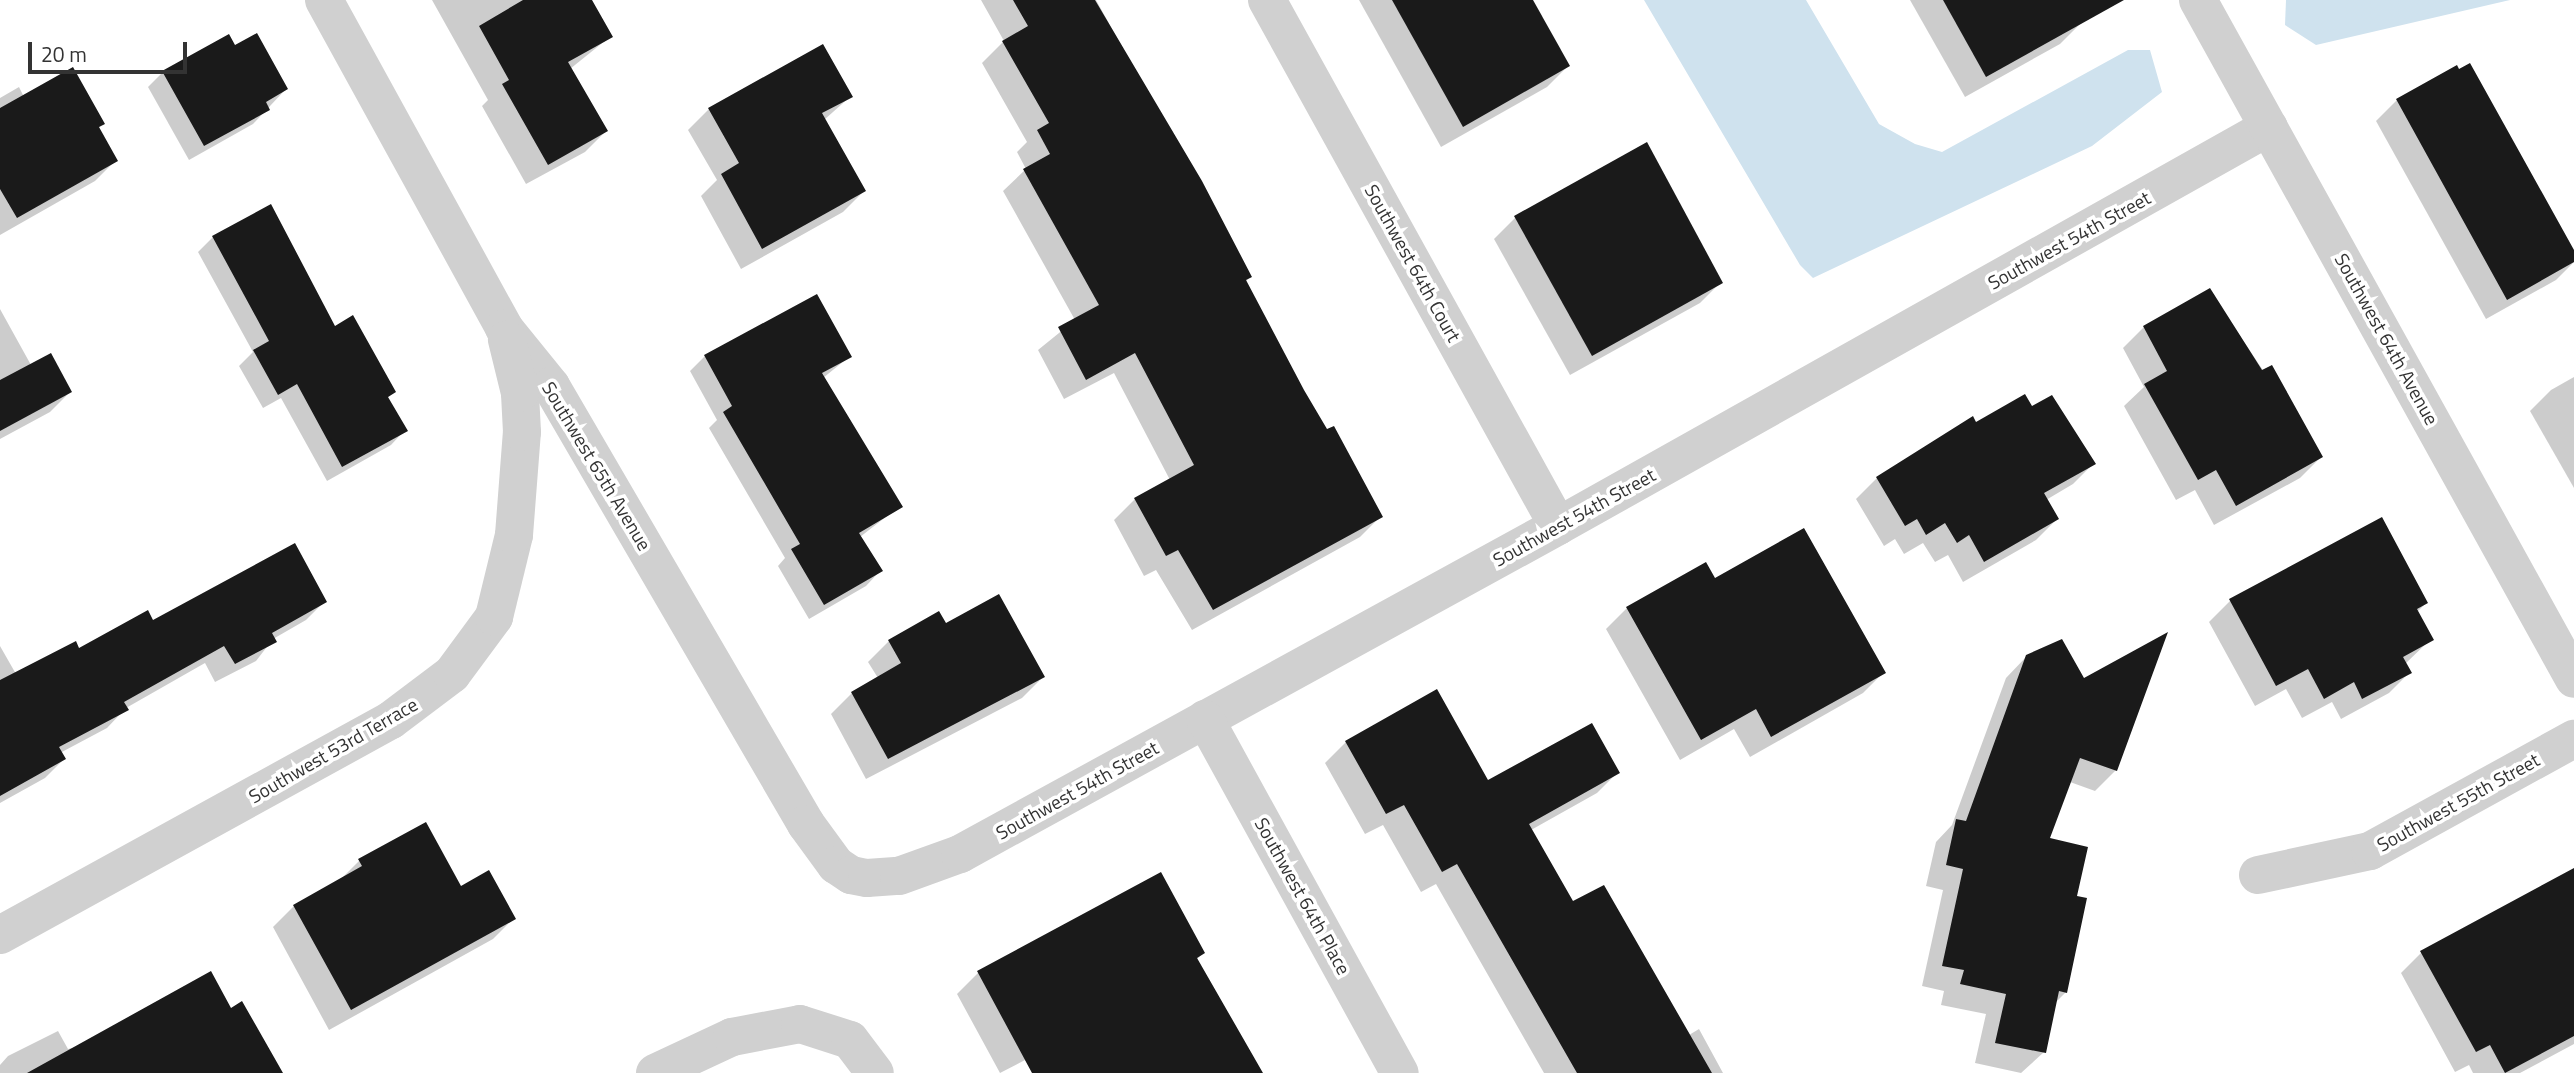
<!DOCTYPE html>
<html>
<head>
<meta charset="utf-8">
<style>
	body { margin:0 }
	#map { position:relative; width:2574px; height:1073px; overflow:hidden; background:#fff; font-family:"Titillium Web",sans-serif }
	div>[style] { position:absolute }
	.water>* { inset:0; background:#cfe2ee }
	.shadow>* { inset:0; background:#0003 }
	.building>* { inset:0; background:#1a1a1a }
	.street>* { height:38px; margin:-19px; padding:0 19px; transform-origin:19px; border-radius:19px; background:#d0d0d0 }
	span { translate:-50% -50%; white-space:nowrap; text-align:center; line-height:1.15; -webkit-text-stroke:7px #fff; paint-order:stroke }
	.street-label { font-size:19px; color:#333 }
	.scale { position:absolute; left:28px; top:42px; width:159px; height:32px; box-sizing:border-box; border:4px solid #333; border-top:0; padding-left:9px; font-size:21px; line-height:24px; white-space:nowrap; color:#333; -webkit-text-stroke:5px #fff; paint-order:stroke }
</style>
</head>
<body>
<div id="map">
	<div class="water">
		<div style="clip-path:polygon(1644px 0,1806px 0,1879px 124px,1915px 144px,1942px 152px,2128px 50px,2150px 50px,2162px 92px,2092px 146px,1813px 278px,1800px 265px)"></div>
		<div style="clip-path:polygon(2286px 0,2510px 0,2316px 45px,2285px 25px)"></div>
	</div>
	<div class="shadow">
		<div style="clip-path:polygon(432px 0,590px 0,611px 36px,570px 69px,606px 131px,585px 152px,526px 184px,482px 106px,488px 100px)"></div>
		<div style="clip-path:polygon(981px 0,1096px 0,1250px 277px,1245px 282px,1302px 391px,1381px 516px,1360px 537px,1192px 630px,1156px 570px,1144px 576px,1114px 520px,1135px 499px,1170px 480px,1114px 373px,1064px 399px,1038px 350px,1075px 320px,1003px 191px,1026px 169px,1017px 152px,1027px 142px,982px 63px,1004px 41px)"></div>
		<div style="clip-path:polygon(1359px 0,1530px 0,1568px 66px,1547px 87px,1441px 147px)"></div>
		<div style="clip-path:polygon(1910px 0,2068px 0,2081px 23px,2060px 44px,1965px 97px)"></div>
		<div style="clip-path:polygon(234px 47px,286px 89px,253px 124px,189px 160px,148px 87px,163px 72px)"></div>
		<div style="clip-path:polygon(19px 87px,24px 97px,103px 124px,98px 128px,115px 161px,95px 181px,0 235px,0 98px)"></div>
		<div style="clip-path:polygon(851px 96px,824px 120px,864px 191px,843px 212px,741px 269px,701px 196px,717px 180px,688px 130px,709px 109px)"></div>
		<div style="clip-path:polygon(2397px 100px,2574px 254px,2574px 262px,2556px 280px,2486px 319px,2376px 121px)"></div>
		<div style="clip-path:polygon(1646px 145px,1721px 282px,1700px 303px,1570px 375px,1494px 239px,1515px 218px)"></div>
		<div style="clip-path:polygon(213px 237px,334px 328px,394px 392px,387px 398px,405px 430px,391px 445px,327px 481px,281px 398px,263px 408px,239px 366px,253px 352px,198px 252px)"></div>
		<div style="clip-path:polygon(2210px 291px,2321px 457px,2300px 478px,2214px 525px,2195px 490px,2176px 500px,2124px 406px,2144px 387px,2123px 348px,2144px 327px)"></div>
		<div style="clip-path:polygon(0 309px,31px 365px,70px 392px,50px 412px,0 439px)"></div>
		<div style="clip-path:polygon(705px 356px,849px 357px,823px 378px,900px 506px,860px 537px,880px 571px,866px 586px,809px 619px,778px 566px,785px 558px,709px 428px,717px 420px,690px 371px)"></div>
		<div style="clip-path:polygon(2574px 377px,2574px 488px,2530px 411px,2551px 390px)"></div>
		<div style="clip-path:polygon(2032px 408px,2094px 463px,2073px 484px,2046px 500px,2057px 519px,2036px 540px,1963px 582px,1948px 555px,1935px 562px,1923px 543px,1904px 554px,1895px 539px,1884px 546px,1856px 499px,1877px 478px,1976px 424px)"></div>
		<div style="clip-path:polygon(2381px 519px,2426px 603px,2417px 612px,2431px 639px,2405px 664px,2410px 672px,2389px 693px,2341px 719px,2332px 702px,2302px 718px,2286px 689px,2255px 706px,2209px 622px,2230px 601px)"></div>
		<div style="clip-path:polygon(1714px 580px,1884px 672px,1863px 693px,1750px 757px,1734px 729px,1680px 760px,1606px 629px,1627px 608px)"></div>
		<div style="clip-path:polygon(325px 601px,306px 620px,273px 639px,256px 661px,215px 682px,205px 663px,126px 708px,107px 728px,60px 753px,64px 759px,45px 778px,0 803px,0 646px,16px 674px,153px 623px)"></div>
		<div style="clip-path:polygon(945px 626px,1043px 677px,1022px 698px,866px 779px,831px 714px,852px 693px,878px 678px,868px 662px,889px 641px)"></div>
		<div style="clip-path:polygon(2027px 656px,2116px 770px,2095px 791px,2070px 782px,2048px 840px,2075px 897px,2066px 992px,2055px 1003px,2044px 1052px,2021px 1073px,1975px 1063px,1986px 1014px,1941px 1005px,1944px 991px,1922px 986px,1943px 890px,1926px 886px,1936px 842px,1952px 825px,2006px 678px)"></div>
		<div style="clip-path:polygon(1346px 742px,1488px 783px,1618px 772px,1597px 793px,1531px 830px,1573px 904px,1689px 1035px,1699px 1029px,1723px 1073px,1544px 1073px,1436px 884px,1421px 892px,1383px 825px,1365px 834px,1325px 763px)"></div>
		<div style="clip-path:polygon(359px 861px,460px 888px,514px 918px,493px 939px,329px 1030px,273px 927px,294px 906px,339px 881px)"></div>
		<div style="clip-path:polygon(2574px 870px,2574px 1044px,2520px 1073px,2473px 1073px,2469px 1065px,2455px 1072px,2401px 973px,2422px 952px)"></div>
		<div style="clip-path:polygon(1160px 874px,1203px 953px,1196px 960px,1249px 1073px,1033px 1073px,1025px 1060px,1000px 1073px,957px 994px,978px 973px)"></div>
		<div style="clip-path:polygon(230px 1010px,281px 1073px,0 1073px,0 1065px,8px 1056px,58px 1031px,68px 1049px)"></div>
	</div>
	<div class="building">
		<div style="clip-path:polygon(523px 0,592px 0,613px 37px,568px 62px,608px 131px,548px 165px,502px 84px,509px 80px,479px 26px)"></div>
		<div style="clip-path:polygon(1013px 0,1095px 0,1202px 181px,1252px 277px,1246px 280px,1304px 390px,1327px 429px,1334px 426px,1383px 517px,1213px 610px,1178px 550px,1166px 556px,1134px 498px,1194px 465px,1135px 353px,1086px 380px,1058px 327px,1099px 305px,1023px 169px,1050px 154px,1037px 130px,1049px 123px,1002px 41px,1028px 26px)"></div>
		<div style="clip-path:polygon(1392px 0,1533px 0,1570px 66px,1463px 127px)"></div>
		<div style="clip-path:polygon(1943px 0,2124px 0,1986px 77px)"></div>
		<div style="clip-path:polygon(257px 33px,288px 89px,266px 102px,270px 110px,204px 146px,162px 71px,229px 34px,235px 45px)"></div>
		<div style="clip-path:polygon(823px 44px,853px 97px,822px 113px,866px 191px,762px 249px,721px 174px,739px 163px,708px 108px)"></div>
		<div style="clip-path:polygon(2470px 63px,2574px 250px,2574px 262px,2507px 300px,2396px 99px,2457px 65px,2459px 69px)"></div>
		<div style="clip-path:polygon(73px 67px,105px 124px,99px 127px,118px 161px,17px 218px,0 189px,0 108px)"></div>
		<div style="clip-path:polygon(1647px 142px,1723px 283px,1592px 356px,1514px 216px)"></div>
		<div style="clip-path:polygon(271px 204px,335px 326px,353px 315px,396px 392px,388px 397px,408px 431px,342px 467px,297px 384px,278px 395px,253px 350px,269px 341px,212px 236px)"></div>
		<div style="clip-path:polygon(2210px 288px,2262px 370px,2272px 365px,2323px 457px,2236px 506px,2216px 470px,2198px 480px,2144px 384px,2167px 371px,2143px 326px)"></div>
		<div style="clip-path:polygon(817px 294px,852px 357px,822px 373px,903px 507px,859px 533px,883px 571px,824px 605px,791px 549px,800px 544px,723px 412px,732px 406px,704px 355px)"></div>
		<div style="clip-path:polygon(51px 353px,72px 392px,0 431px,0 380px)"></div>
		<div style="clip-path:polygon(2025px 394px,2032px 406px,2052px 395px,2096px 464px,2044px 493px,2059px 519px,1984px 562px,1969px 535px,1957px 543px,1945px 523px,1926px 535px,1917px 519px,1905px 526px,1876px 477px,1973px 416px,1976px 422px)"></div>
		<div style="clip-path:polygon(2382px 517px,2428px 603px,2417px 609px,2434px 640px,2403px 657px,2412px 673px,2362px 699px,2354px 682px,2324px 699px,2308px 669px,2276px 686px,2229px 599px)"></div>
		<div style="clip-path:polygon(1804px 528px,1886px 673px,1771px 737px,1756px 709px,1701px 740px,1626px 607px,1706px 562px,1715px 578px)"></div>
		<div style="clip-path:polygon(295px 543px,327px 602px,272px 633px,277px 642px,235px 664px,224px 646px,124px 702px,129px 710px,59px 747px,66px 759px,0 796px,0 680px,76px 641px,79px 648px,148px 610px,153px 620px)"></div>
		<div style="clip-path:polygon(999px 594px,1045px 677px,888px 759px,851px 692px,901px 663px,888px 640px,939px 611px,946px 623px)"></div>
		<div style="clip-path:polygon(2168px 632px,2117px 771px,2080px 758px,2050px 838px,2088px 847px,2077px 896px,2087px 898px,2067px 993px,2059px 991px,2046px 1053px,1995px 1043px,2006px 994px,1960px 984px,1964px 970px,1942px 966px,1963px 869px,1946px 865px,1956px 819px,1966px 821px,2026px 655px,2062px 639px,2084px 678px)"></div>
		<div style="clip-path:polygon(1437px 689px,1488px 780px,1592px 723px,1620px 773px,1529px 824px,1573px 901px,1604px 885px,1712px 1073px,1577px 1073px,1457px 864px,1442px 872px,1404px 805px,1386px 814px,1345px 741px)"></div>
		<div style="clip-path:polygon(426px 822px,461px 886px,489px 870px,516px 919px,351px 1010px,293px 905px,362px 866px,358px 859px)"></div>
		<div style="clip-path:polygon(2574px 868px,2574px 1036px,2505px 1073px,2490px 1045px,2476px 1052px,2420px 951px)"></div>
		<div style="clip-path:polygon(1161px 872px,1205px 953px,1197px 958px,1263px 1073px,1032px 1073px,977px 971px)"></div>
		<div style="clip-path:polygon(211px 971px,231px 1008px,242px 1001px,283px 1073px,27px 1073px)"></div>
	</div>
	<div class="street">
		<div style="left:324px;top:0;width:374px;rotate:61.2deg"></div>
		<div style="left:504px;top:328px;width:75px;rotate:51deg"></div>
		<div style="left:551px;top:386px;width:507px;rotate:59.79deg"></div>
		<div style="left:806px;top:824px;width:51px;rotate:53.8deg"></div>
		<div style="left:836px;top:865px;width:18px;rotate:34deg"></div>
		<div style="left:851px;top:875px;width:16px;rotate:11deg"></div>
		<div style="left:867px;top:878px;width:32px;rotate:-4deg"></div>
		<div style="left:899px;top:876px;width:65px;rotate:-19.8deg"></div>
		<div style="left:960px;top:854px;width:682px;rotate:-28.74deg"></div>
		<div style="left:1558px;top:526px;width:815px;rotate:-29.3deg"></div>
		<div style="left:1267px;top:0;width:601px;rotate:61.05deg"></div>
		<div style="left:2198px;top:0;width:776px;rotate:61.02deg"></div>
		<div style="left:1205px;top:719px;width:404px;rotate:61.2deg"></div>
		<div style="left:2258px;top:875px;width:115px;rotate:-12.1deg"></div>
		<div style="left:2370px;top:851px;width:233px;rotate:-28.8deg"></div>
		<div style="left:0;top:935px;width:446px;rotate:-28.8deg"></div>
		<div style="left:391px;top:720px;width:76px;rotate:-37deg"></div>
		<div style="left:452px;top:674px;width:71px;rotate:-53.6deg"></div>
		<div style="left:494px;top:617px;width:84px;rotate:-76.3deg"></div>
		<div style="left:514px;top:535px;width:103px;rotate:-85.6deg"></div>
		<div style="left:522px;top:432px;width:39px;rotate:-93deg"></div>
		<div style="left:520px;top:393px;width:55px;rotate:-103.8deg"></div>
		<div style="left:655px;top:1073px;width:85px;rotate:-25.1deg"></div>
		<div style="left:732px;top:1037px;width:69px;rotate:-10.8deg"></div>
		<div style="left:800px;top:1024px;width:52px;rotate:17.7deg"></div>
		<div style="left:850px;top:1040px;width:41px;rotate:52.9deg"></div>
	</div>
	<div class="street-label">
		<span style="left:2069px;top:240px;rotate:-29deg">Southwest 54th Street</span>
		<span style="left:1413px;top:263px;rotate:61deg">Southwest 64th Court</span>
		<span style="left:2387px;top:339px;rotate:61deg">Southwest 64th Avenue</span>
		<span style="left:597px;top:466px;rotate:59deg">Southwest 65th Avenue</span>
		<span style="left:1574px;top:517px;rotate:-29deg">Southwest 54th Street</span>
		<span style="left:333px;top:750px;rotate:-30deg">Southwest 53rd Terrace</span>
		<span style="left:1077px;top:790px;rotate:-29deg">Southwest 54th Street</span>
		<span style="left:2458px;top:802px;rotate:-29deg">Southwest 55th Street</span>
		<span style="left:1303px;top:896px;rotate:61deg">Southwest 64th Place</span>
	</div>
	<div class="scale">20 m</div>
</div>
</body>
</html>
